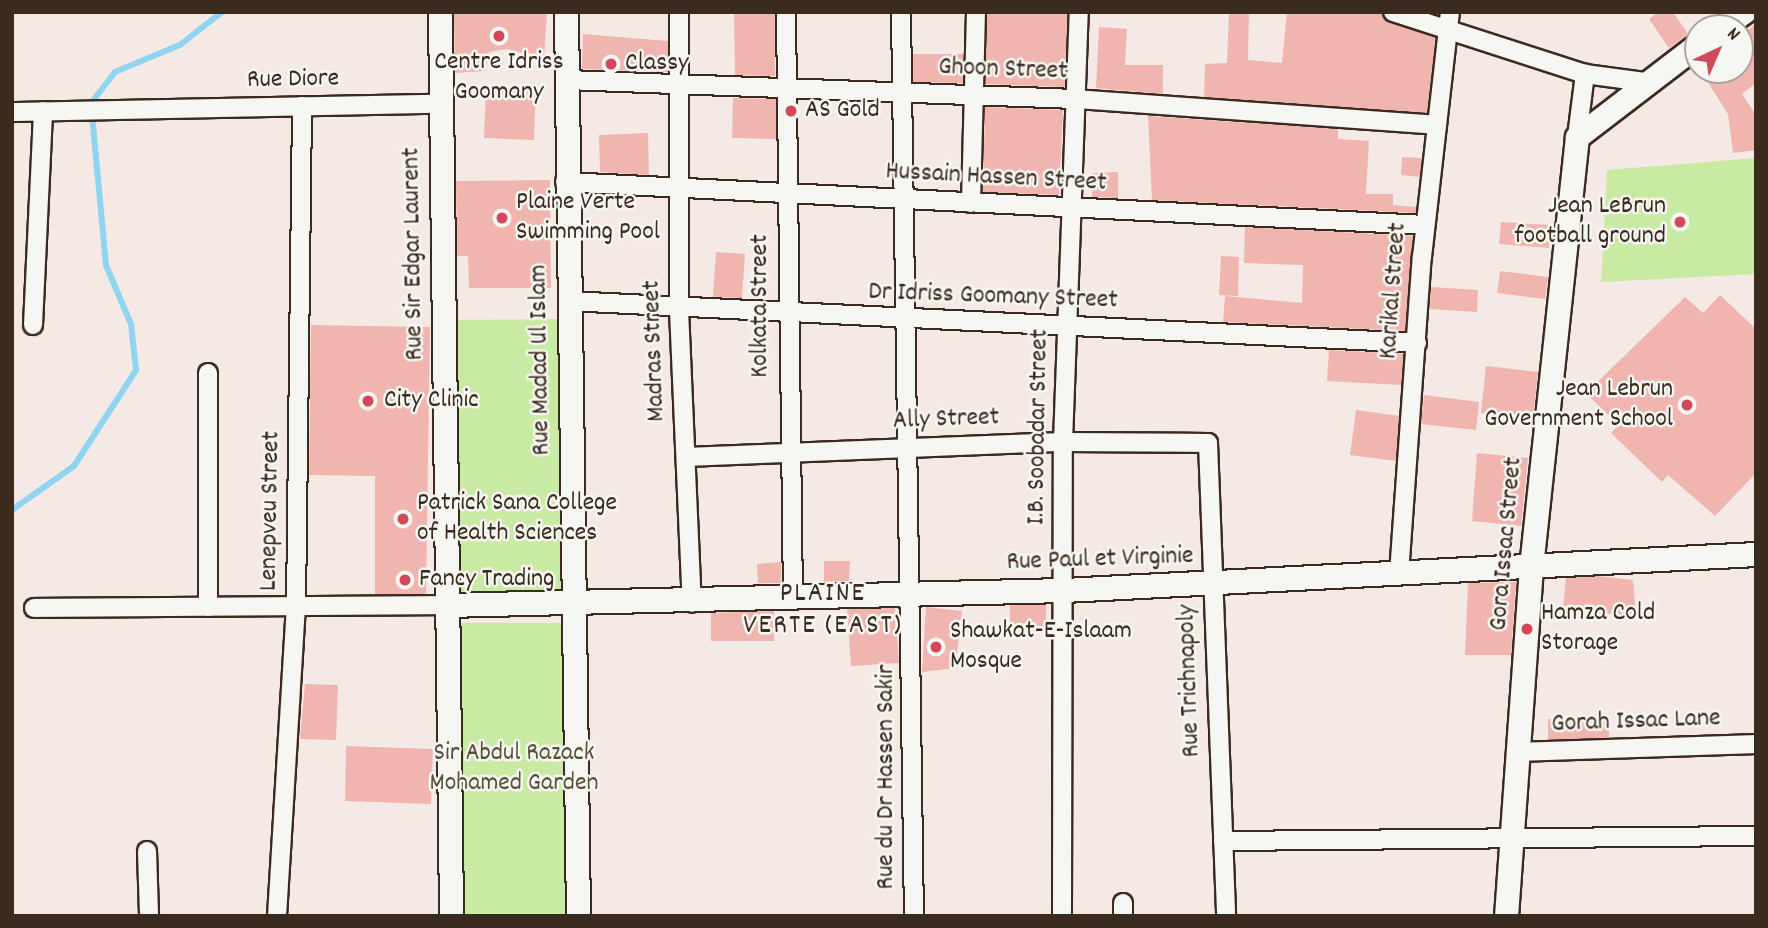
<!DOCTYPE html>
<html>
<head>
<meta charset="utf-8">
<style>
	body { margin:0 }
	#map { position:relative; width:1768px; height:928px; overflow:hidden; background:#f5e9e5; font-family:Dekko,sans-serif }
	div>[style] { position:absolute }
	.green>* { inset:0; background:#c8eaa3 }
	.stream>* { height:6px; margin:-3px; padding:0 3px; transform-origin:3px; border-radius:3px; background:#8fd4f1 }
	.building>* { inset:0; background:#f1b5b0 }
	.roads { filter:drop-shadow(2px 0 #3b2a1e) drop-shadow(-2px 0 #3b2a1e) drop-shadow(0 2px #3b2a1e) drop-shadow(0 -2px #3b2a1e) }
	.street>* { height:18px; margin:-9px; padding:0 9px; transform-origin:9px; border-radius:9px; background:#f6f6f2 }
	.secondary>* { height:23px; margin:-11.5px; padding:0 11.5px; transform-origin:11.5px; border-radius:11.5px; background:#f6f6f2 }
	.dots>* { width:19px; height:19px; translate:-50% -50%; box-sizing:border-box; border:4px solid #f6f6f2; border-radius:50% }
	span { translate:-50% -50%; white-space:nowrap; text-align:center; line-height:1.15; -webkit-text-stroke:5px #f6f6f2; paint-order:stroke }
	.poi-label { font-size:26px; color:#3b2a1e }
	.left { translate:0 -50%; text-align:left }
	.right { translate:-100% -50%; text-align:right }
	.street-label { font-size:26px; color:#3b2a1e }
	.park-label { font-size:26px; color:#575039 }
	.neighbourhood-label { font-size:28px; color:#3b2a1e; letter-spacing:2px }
	.frame { position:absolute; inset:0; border:14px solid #3b2a1e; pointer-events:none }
	.north { position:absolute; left:1684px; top:14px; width:70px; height:70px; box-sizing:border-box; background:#f6f6f2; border:2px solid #aba49d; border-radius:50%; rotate:44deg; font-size:19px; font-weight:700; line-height:28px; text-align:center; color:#3b2a1e }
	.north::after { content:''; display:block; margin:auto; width:24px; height:32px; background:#d1495b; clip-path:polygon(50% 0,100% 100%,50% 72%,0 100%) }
</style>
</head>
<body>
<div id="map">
	<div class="green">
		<div style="clip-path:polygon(1756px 158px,1756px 274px,1601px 282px,1607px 170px)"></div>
		<div style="clip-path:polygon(560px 319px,563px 602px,449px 603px,447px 320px)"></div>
		<div style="clip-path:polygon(456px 623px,569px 623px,571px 916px,462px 916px)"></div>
	</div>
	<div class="stream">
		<div style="left:12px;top:510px;width:76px;rotate:-35.4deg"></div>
		<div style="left:74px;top:466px;width:114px;rotate:-57.1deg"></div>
		<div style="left:136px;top:370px;width:46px;rotate:-96.2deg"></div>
		<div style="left:131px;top:324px;width:64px;rotate:-113deg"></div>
		<div style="left:106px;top:265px;width:163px;rotate:-95.3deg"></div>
		<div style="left:91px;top:103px;width:39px;rotate:-52deg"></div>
		<div style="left:115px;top:72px;width:70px;rotate:-22.6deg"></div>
		<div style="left:180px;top:45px;width:53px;rotate:-38.2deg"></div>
	</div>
	<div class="building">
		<div style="clip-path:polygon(454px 12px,547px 12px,544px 59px,507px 49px,489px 52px,485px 71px,455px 73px)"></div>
		<div style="clip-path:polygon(734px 12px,775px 12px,775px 76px,735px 75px)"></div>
		<div style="clip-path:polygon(987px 12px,1068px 12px,1065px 87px,985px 84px)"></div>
		<div style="clip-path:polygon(1229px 12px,1249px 12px,1248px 60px,1282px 63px,1287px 12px,1376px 12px,1436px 38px,1427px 113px,1204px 97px,1205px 64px,1227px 63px)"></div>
		<div style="clip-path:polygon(1658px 12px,1673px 12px,1688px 34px,1669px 48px,1649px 19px)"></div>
		<div style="clip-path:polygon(1756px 24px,1756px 83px,1742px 94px,1756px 115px,1756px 150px,1733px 153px,1728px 114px,1700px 70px,1740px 70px,1740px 36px)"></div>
		<div style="clip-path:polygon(1099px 27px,1127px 29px,1125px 65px,1163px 65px,1163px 94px,1096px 88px)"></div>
		<div style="clip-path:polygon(583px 34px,668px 41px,668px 72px,582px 69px)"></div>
		<div style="clip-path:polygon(913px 54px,964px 54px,963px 83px,913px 82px)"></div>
		<div style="clip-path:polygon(486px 87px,536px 89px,534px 140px,484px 138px)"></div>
		<div style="clip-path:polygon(733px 98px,776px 99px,776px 139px,732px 138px)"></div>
		<div style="clip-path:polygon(985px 107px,1063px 110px,1059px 195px,983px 192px)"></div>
		<div style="clip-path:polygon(1148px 116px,1338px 129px,1338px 139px,1369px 141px,1366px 194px,1393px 194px,1393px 205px,1416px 207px,1416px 213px,1152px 200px)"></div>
		<div style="clip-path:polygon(648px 133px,649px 175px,600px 172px,599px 135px)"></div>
		<div style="clip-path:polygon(1402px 157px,1422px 158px,1420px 177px,1401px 175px)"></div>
		<div style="clip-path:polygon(1118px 172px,1118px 198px,1092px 197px,1091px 173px)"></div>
		<div style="clip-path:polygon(550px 180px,551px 288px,469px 288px,468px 256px,457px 256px,456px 181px)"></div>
		<div style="clip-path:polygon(1501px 222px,1550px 225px,1549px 248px,1499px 244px)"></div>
		<div style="clip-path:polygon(1245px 227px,1413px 236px,1405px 331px,1223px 322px,1225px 296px,1302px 303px,1303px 265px,1244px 263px)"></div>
		<div style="clip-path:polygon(716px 252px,745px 254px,742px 298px,713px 297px)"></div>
		<div style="clip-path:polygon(1221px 256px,1239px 257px,1238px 296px,1219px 295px)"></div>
		<div style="clip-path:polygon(1500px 271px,1548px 277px,1545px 299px,1497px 293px)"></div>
		<div style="clip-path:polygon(1431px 287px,1478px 290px,1477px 312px,1430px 309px)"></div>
		<div style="clip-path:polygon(1720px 295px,1756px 329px,1756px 473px,1715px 516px,1668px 475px,1662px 482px,1611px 433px,1618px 425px,1586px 393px,1685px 297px,1703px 313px)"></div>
		<div style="clip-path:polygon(311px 325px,430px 327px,426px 594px,375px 594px,375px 476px,309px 475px)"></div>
		<div style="clip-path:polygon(1329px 350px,1404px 354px,1401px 385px,1327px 381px)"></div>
		<div style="clip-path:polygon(1486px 366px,1538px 372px,1533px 418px,1481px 413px)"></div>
		<div style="clip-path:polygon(1424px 395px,1479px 402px,1476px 430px,1421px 424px)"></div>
		<div style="clip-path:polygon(1356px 410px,1399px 416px,1396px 461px,1350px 455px)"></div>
		<div style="clip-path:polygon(1477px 453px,1528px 458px,1521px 526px,1472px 521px)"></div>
		<div style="clip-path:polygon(824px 561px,850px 561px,849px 581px,824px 582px)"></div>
		<div style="clip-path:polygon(781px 562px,781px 583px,758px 583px,757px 564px)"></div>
		<div style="clip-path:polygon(1597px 576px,1633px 580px,1636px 616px,1563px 610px,1566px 578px)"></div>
		<div style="clip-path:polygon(1516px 582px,1511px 655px,1465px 655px,1468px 583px)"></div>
		<div style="clip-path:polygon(1046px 604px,1046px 627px,1010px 628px,1010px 605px)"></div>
		<div style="clip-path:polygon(926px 607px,962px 611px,955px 668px,922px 672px)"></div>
		<div style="clip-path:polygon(895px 608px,899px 663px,851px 666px,847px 609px)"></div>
		<div style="clip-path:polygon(774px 611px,774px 641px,711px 641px,711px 613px)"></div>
		<div style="clip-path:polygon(305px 684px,338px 685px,336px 740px,300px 739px)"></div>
		<div style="clip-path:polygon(1548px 719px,1609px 721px,1609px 738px,1548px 740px)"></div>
		<div style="clip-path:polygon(346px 746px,433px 749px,431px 804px,345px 801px)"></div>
	</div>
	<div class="roads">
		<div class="street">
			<div style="left:679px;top:12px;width:298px;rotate:90deg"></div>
			<div style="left:679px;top:310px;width:293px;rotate:87.5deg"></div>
			<div style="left:786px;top:12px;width:588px;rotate:89.32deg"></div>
			<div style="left:901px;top:12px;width:904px;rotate:89.18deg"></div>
			<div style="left:1393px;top:12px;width:202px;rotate:17.9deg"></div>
			<div style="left:1585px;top:74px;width:60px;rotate:7.7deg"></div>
			<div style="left:567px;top:80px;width:509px;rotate:2.14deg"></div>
			<div style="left:1076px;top:99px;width:362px;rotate:4.1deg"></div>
			<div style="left:12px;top:112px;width:428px;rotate:-1.1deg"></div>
			<div style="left:1577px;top:137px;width:64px;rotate:-82.8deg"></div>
			<div style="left:565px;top:182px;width:861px;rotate:2.86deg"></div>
			<div style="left:971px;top:203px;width:191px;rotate:-88.5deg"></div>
			<div style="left:568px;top:301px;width:850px;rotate:2.83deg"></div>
			<div style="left:33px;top:325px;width:214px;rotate:-87.3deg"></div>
			<div style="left:208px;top:373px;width:234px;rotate:90deg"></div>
			<div style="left:686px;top:457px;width:377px;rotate:-2.3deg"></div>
			<div style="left:1063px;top:442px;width:145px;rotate:0.4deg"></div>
			<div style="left:1208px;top:443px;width:473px;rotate:87.8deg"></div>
			<div style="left:1399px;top:574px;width:318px;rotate:-85.9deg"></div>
			<div style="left:1422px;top:257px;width:247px;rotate:-83.5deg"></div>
			<div style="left:34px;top:608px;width:412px;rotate:-0.4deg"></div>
			<div style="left:1518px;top:752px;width:238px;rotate:-1.9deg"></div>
			<div style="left:1223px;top:841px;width:533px;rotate:-0.54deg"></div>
			<div style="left:147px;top:851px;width:65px;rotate:88.2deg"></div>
			<div style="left:1123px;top:903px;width:13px;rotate:90deg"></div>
			<div style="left:277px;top:916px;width:311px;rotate:-86.5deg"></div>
			<div style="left:296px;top:606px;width:500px;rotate:-89.31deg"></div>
			<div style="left:1062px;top:916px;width:474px;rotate:-89.9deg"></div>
			<div style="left:1063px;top:442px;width:430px;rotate:-87.9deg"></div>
		</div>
		<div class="secondary">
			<div style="left:440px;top:12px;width:904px;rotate:89.3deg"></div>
			<div style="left:566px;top:12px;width:904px;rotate:89.24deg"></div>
			<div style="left:1721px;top:28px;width:28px;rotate:-35deg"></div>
			<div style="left:446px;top:605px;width:618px;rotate:-1.39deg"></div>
			<div style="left:1064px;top:590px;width:693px;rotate:-2.98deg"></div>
			<div style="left:1506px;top:916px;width:350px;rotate:-85.9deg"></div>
			<div style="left:1531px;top:567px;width:432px;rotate:-83.9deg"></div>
			<div style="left:1577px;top:137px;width:153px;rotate:-37.5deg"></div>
		</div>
	</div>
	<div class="dots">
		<div style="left:499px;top:36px;background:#d1495b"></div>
		<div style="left:611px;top:64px;background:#d1495b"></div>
		<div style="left:791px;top:111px;background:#d1495b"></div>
		<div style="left:502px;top:218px;background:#d1495b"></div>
		<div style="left:1680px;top:222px;background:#d1495b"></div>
		<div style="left:368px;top:401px;background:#d1495b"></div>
		<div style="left:1687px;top:405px;background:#d1495b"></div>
		<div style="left:403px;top:519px;background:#d1495b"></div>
		<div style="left:405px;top:580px;background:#d1495b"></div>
		<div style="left:1527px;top:629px;background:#d1495b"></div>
		<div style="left:936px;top:647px;background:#d1495b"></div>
	</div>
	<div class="poi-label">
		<span style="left:499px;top:78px">Centre Idriss<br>Goomany</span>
		<span class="left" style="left:625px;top:64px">Classy</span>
		<span class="left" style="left:805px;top:111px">AS Gold</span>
		<span class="left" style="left:516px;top:218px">Plaine Verte<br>Swimming Pool</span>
		<span class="right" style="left:1666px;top:222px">Jean LeBrun<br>football ground</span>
		<span class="right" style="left:1673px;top:405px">Jean Lebrun<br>Government School</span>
		<span class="left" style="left:384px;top:401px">City Clinic</span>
		<span class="left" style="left:417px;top:519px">Patrick Sana College<br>of Health Sciences</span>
		<span class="left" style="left:419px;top:580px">Fancy Trading</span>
		<span class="left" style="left:1541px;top:629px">Hamza Cold<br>Storage</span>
		<span class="left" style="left:950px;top:647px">Shawkat-E-Islaam<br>Mosque</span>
	</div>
	<div class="street-label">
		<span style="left:1003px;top:70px;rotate:2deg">Ghoon Street</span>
		<span style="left:293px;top:80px;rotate:-1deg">Rue Diore</span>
		<span style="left:996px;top:178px;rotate:3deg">Hussain Hassen Street</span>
		<span style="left:414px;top:254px;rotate:-91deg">Rue Sir Edgar Laurent</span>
		<span style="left:1394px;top:291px;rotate:-86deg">Karikal Street</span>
		<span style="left:993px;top:297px;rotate:2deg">Dr Idriss Goomany Street</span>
		<span style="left:761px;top:306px;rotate:-90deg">Kolkata Street</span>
		<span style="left:655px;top:351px;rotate:-92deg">Madras Street</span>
		<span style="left:541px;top:360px;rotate:-91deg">Rue Madad Ul Islam</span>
		<span style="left:946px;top:420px;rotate:-2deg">Ally Street</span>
		<span style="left:1039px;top:427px;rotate:-89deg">I.B. Soobadar Street</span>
		<span style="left:271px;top:511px;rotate:-89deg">Lenepveu Street</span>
		<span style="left:1507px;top:544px;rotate:-85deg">Gora Issac Street</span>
		<span style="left:1100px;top:560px;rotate:-2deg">Rue Paul et Virginie</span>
		<span style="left:1190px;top:681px;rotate:-92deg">Rue Trichnapoly</span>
		<span style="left:1636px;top:722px;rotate:-2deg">Gorah Issac Lane</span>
		<span style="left:887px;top:777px;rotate:-90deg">Rue du Dr Hassen Sakir</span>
	</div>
	<div class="park-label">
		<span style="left:514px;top:769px">Sir Abdul Razack<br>Mohamed Garden</span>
	</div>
	<div class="neighbourhood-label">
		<span style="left:823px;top:611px">PLAINE<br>VERTE (EAST)</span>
	</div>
	<div class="frame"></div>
	<div class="north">N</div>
</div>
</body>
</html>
